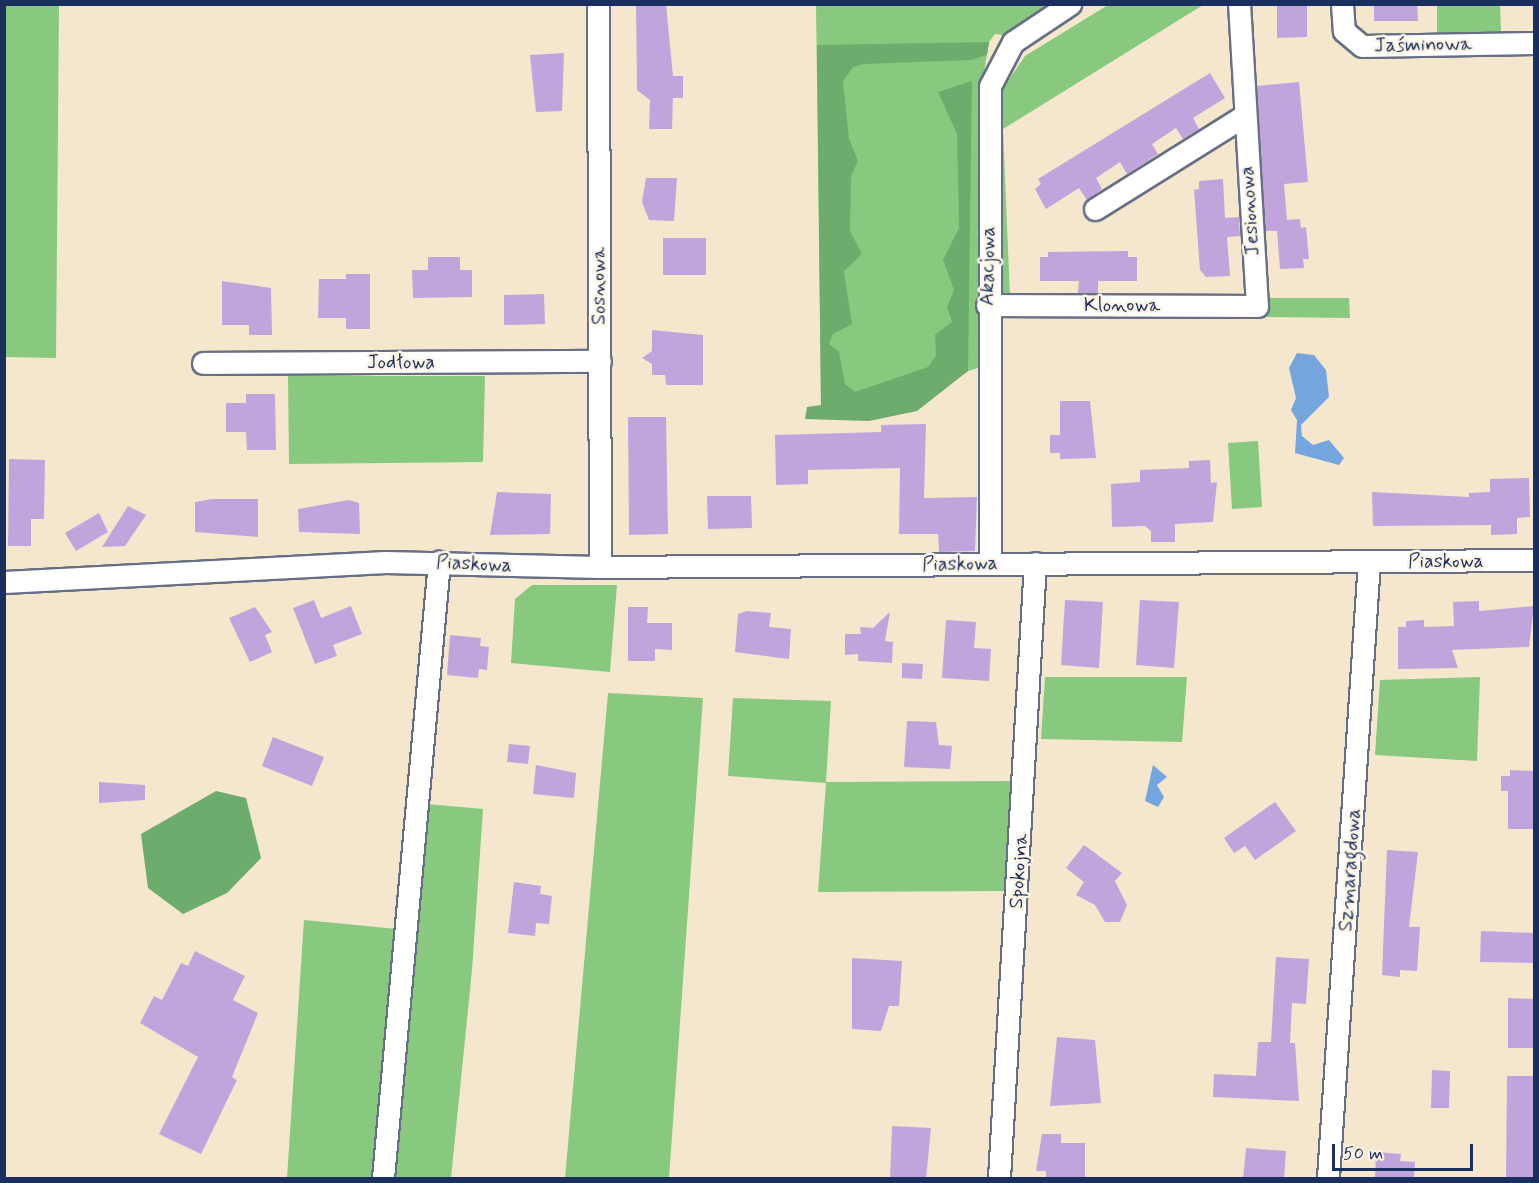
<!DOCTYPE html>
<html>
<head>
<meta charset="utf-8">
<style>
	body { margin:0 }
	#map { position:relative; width:1539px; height:1183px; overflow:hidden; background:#f4e7cd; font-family:Mynerve,sans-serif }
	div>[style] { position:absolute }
	.green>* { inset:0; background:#89c87f }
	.forest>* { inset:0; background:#6eac6e }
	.water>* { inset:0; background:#74a5df }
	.building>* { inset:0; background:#c2a4dc }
	.roads { filter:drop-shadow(2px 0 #676f85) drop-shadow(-2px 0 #676f85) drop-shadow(0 2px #676f85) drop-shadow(0 -2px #676f85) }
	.street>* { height:21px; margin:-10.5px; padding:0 10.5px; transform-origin:10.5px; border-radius:10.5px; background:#fff }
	span { translate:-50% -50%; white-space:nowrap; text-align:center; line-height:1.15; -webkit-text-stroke:5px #fcf5e5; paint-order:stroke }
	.street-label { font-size:20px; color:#1b2f5e }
	.frame { position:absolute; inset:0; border:6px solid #1b2f5e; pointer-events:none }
	.scale { position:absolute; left:1332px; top:1144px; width:141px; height:27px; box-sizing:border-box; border:3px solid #1b2f5e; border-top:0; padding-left:8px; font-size:18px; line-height:21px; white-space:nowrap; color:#1b2f5e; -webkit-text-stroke:4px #fcf5e5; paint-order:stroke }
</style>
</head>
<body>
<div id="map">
	<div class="green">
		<div style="clip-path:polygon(5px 4px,59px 5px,56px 358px,5px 357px)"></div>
		<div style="clip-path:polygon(816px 5px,1058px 5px,1011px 36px,995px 34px,989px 42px,980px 97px,981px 367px,908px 390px,821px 405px)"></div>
		<div style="clip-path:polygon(1108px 5px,1203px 5px,1003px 129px,1010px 297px,998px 291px,997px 89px,1001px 91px,1025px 56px)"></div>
		<div style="clip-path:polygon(1437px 5px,1500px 5px,1501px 33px,1437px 34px)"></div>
		<div style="clip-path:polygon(1266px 298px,1349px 298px,1350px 318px,1267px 317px)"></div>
		<div style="clip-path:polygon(288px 376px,485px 376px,483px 462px,289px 464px)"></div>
		<div style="clip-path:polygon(1258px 441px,1262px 507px,1232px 509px,1228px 443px)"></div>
		<div style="clip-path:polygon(532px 585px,617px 585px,610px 672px,511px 663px,515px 599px)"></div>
		<div style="clip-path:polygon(1045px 677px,1187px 677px,1182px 742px,1041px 739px)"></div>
		<div style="clip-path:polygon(1480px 677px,1477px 761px,1375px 755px,1380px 680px)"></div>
		<div style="clip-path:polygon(608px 693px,703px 698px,669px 1178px,565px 1178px)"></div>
		<div style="clip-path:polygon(733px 698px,831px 701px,826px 782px,1013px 781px,1006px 891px,818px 892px,826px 783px,728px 776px)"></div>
		<div style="clip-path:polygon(427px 804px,483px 809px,472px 970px,451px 1178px,394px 1178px)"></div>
		<div style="clip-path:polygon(304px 920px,397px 929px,374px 1178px,287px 1178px)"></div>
	</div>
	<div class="forest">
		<div style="clip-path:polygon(989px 42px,987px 55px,971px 60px,864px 64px,853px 67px,843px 81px,849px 139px,858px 161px,851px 176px,850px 231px,862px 254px,844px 271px,852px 324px,833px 334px,829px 344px,839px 352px,845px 384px,855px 392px,928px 367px,936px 356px,935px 335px,952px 322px,947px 307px,954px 290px,943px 260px,959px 228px,957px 134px,938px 92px,972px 81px,968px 371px,917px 411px,869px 421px,805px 419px,807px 407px,821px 405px,817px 45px)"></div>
		<div style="clip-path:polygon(216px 791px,246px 798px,261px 858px,227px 893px,183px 914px,148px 888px,141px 834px)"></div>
	</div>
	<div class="water">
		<div style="clip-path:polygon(1297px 353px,1314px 355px,1326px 370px,1329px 397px,1301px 425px,1302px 436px,1313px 445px,1329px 440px,1344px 458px,1339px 465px,1295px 453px,1297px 420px,1291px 410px,1296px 398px,1289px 368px)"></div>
		<div style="clip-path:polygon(1153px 765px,1167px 777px,1157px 785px,1164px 797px,1158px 807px,1145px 801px)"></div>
	</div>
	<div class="building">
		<div style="clip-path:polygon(636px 4px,666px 4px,673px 76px,683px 76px,683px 98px,673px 98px,672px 129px,649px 129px,650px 100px,637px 90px)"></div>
		<div style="clip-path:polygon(1277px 4px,1307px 4px,1307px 37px,1277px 38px)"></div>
		<div style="clip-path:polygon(1374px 4px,1417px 4px,1418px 21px,1374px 21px)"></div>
		<div style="clip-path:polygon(564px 53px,562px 111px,536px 112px,530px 55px)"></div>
		<div style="clip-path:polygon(1210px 73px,1225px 98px,1193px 118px,1199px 129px,1183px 139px,1176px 128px,1152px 144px,1158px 154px,1127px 174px,1120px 162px,1096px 178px,1102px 189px,1087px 200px,1079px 188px,1046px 209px,1035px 189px,1041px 184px,1038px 179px)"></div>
		<div style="clip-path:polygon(1299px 82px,1308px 182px,1284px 184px,1287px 220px,1300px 219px,1301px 228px,1306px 227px,1309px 259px,1303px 259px,1304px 268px,1280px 269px,1277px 231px,1265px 231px,1257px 86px)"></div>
		<div style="clip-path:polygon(646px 178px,677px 178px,674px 221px,649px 220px,642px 202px)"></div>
		<div style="clip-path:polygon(1223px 179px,1225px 218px,1239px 217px,1240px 236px,1227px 237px,1230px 276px,1206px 277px,1200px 270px,1194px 190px,1199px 189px,1199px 181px)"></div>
		<div style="clip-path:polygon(663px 238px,706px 238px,706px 275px,663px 275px)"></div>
		<div style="clip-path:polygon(1128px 251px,1128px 257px,1137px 257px,1137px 281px,1098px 281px,1098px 293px,1078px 293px,1079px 281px,1040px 281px,1040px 257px,1048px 257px,1048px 252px)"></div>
		<div style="clip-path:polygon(428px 257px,460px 257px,460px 270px,472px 270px,472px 297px,413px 298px,412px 270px,428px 270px)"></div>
		<div style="clip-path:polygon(346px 274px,370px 274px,370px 329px,346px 329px,346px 318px,318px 318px,319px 279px,346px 279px)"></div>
		<div style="clip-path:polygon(222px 281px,271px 288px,272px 335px,249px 335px,249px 325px,222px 325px)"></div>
		<div style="clip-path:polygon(544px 294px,545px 324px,504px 325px,504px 295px)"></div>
		<div style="clip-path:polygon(652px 330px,703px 335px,703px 385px,666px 385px,665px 375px,652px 375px,652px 364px,642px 358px,652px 351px)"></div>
		<div style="clip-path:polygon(246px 394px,275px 394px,276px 450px,247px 450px,246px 432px,226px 432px,226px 403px,246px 403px)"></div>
		<div style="clip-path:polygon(1060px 401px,1090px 401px,1096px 458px,1060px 459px,1060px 453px,1050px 453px,1050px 435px,1060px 435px)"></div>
		<div style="clip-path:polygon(628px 417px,666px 417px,668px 534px,629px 535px)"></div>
		<div style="clip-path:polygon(926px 424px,924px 498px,977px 497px,975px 551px,939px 552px,938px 534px,899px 534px,900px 468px,808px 470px,808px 484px,776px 485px,775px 435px,881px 432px,881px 425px)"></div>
		<div style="clip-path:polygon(9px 459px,45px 460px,44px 519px,31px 519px,31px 546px,8px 546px)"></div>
		<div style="clip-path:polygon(1210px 460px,1211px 483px,1217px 482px,1213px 522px,1175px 524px,1175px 542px,1151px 542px,1151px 531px,1145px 526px,1112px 527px,1111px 484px,1140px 482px,1140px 470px,1189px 468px,1189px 461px)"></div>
		<div style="clip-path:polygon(1529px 478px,1530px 517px,1517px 518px,1517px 534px,1491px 535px,1491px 525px,1373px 526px,1372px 492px,1469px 497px,1469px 493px,1490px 492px,1490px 479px)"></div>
		<div style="clip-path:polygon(497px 492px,551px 494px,550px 534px,490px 535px)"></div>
		<div style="clip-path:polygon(707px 496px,751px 496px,752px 528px,708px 529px)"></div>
		<div style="clip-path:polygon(212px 499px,258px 499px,258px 537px,195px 532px,195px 502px)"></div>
		<div style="clip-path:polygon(349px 500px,359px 503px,360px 534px,299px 532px,298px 509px)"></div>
		<div style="clip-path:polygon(128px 506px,146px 515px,125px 546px,102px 547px)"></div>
		<div style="clip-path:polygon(99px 513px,108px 532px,76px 551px,65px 533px)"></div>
		<div style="clip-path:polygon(314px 600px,321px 618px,351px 606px,362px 634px,333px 645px,337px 656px,315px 664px,293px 608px)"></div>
		<div style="clip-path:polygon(1065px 600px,1103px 602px,1099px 668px,1061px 665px)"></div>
		<div style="clip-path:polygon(1140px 600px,1179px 602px,1174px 668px,1136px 665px)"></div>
		<div style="clip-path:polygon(1479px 601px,1479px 611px,1534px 606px,1529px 647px,1452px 650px,1458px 668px,1398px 669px,1398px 627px,1406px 627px,1406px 621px,1424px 620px,1424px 627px,1454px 626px,1453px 602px)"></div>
		<div style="clip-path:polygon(255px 607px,272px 632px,265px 635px,272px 652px,250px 662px,229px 618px)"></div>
		<div style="clip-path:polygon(628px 607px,648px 607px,647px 623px,672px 623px,672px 650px,655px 649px,655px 661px,628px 661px)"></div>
		<div style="clip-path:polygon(747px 611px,771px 613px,769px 627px,791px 629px,789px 659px,735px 652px,738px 614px)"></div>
		<div style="clip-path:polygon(890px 612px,885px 641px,893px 642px,892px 663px,858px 661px,858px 654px,845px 655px,845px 634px,861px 634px,860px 627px,873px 628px)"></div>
		<div style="clip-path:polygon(946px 620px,976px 622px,974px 648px,991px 649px,989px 681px,942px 678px)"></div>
		<div style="clip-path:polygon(450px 635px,481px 638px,480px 646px,489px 647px,487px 670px,479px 669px,478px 678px,447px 675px)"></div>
		<div style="clip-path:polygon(902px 663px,923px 664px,922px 679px,902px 678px)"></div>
		<div style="clip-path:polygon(907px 721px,936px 722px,939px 745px,952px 746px,950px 769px,904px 767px)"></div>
		<div style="clip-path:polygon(273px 737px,324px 757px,312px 786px,262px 766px)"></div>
		<div style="clip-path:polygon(509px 744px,530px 746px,528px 764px,507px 762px)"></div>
		<div style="clip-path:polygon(536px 765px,576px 773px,574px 798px,533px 794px)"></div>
		<div style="clip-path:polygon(1510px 770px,1534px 771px,1533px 829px,1508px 829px,1508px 791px,1501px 791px,1501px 776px,1510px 776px)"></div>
		<div style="clip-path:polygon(99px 782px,145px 785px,145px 800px,99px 803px)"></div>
		<div style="clip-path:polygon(1275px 802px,1296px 831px,1255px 860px,1245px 846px,1234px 853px,1224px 838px)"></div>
		<div style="clip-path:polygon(1084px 845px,1122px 873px,1115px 881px,1127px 905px,1120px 922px,1105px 922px,1095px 905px,1076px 895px,1084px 882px,1066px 868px)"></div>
		<div style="clip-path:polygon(1387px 850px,1418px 852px,1409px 927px,1420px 927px,1417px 971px,1400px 970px,1400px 977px,1382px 975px)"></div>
		<div style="clip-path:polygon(514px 882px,541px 886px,540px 894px,552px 896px,549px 924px,536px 923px,535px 936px,508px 933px)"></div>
		<div style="clip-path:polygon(1481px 931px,1534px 933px,1534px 963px,1480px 962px)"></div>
		<div style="clip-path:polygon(195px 951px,245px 976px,233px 1000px,258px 1013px,232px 1077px,237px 1080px,201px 1154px,159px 1134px,198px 1057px,140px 1023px,154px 996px,162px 1000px,181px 963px,188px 966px)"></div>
		<div style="clip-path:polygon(1276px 957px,1309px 959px,1306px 1004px,1292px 1003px,1290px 1043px,1295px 1043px,1299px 1101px,1213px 1097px,1214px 1074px,1256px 1076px,1258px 1042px,1271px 1042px)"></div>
		<div style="clip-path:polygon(852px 958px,902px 961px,899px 1006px,889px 1006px,881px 1031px,852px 1029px)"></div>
		<div style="clip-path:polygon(1508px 998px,1534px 999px,1534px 1048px,1508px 1048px)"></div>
		<div style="clip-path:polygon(1057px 1037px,1095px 1040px,1101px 1103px,1050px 1106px)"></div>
		<div style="clip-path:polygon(1432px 1070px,1450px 1071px,1449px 1108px,1431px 1108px)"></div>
		<div style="clip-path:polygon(1507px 1076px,1534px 1076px,1534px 1179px,1506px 1179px)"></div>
		<div style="clip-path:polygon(892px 1126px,931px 1128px,926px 1179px,890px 1179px)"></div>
		<div style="clip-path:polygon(1042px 1134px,1061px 1134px,1061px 1143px,1085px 1143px,1085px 1179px,1046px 1179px,1046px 1171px,1036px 1171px)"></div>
		<div style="clip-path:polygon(1246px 1148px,1286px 1151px,1284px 1179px,1243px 1179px)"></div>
		<div style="clip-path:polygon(1376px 1152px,1401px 1154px,1400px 1161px,1415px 1162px,1414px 1179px,1375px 1179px)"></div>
	</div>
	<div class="roads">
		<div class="street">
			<div style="left:598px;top:4px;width:563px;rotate:89.8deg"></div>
			<div style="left:1342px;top:4px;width:27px;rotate:86deg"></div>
			<div style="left:1344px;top:31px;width:23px;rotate:40deg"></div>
			<div style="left:1362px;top:46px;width:172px;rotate:-1deg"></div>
			<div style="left:1095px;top:209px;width:173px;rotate:-32deg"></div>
			<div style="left:987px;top:305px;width:270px;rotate:0.2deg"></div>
			<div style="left:1257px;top:306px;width:303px;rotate:-93.4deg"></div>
			<div style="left:203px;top:363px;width:397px;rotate:-0.3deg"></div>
			<div style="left:990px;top:564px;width:478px;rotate:-90deg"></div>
			<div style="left:990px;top:86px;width:50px;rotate:-62.4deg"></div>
			<div style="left:1013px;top:42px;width:69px;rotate:-33.7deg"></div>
			<div style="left:4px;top:582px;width:382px;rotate:-3deg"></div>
			<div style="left:385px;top:562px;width:215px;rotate:1.3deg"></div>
			<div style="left:600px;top:567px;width:934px;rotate:-0.43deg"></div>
			<div style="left:383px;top:1178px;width:619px;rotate:-84.81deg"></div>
			<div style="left:999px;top:1178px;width:616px;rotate:-86.65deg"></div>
			<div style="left:1328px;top:1178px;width:618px;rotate:-86.2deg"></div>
		</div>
	</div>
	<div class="street-label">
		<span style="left:1423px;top:45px;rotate:-1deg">Jaśminowa</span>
		<span style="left:1250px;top:211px;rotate:-94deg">Jesionowa</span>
		<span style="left:988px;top:266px;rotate:-89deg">Akacjowa</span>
		<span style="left:599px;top:286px;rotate:-90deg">Sosnowa</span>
		<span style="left:1122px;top:305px">Klonowa</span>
		<span style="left:401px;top:362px">Jodłowa</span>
		<span style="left:1446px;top:561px">Piaskowa</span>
		<span style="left:474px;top:564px;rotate:3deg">Piaskowa</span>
		<span style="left:960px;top:564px;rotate:-1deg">Piaskowa</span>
		<span style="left:1350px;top:870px;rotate:-86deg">Szmaragdowa</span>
		<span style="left:1019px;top:871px;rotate:-86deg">Spokojna</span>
	</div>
	<div class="frame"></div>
	<div class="scale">50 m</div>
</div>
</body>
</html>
